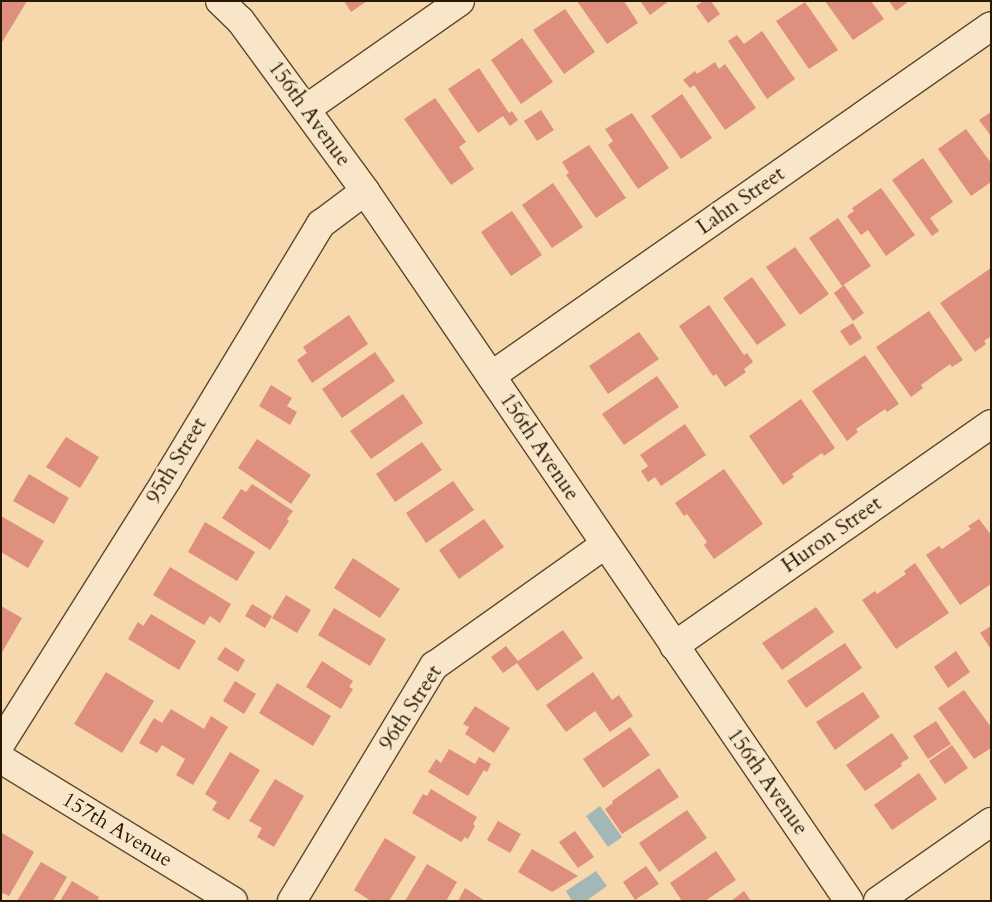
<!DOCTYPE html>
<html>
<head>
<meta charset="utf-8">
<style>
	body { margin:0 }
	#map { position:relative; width:992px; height:902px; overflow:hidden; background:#f6d8ac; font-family:Cardo,serif }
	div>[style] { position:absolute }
	.water>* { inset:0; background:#a2b7b6 }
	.building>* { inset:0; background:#de8f7e }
	.roads { filter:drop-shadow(1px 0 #5c492e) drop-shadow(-1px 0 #5c492e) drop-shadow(0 1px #5c492e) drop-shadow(0 -1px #5c492e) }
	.minor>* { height:28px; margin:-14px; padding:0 14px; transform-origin:14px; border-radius:14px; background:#f9e6c9 }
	span { translate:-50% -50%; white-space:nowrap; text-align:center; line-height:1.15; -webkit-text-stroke:5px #f9e6c9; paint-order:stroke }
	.street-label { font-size:21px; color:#281904 }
	.frame { position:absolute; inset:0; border:2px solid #281904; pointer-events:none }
</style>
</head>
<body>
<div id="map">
	<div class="water">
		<div style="clip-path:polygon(600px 806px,622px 837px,608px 847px,586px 816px)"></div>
		<div style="clip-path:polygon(596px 871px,607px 886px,586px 901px,572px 901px,566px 891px)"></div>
	</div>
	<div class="building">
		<div style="clip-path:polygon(1px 1px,27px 1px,1px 44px)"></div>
		<div style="clip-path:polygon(344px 1px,367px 1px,351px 12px)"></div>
		<div style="clip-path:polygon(577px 1px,624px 1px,638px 23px,607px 44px)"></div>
		<div style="clip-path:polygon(640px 1px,669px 1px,650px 15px)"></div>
		<div style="clip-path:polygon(703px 1px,711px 1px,720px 14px,708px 23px,696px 6px)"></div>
		<div style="clip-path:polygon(825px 1px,871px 1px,884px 19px,853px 40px)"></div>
		<div style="clip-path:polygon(889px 1px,909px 1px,896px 11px)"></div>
		<div style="clip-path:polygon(805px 2px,838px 50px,809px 69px,776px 21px)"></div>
		<div style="clip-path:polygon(565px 9px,595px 52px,564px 74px,533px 30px)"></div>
		<div style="clip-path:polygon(762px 31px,795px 79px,767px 99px,728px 41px,737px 35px,744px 44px)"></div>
		<div style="clip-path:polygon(522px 38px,553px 82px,521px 104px,491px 60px)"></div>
		<div style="clip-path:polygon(715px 62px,719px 69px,725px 64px,756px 108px,725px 130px,694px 85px,690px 88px,683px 80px,695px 71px,697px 74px)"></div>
		<div style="clip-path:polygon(479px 68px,509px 113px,512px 111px,518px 120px,510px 126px,503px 116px,478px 133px,448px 89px)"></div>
		<div style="clip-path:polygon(682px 94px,712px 138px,681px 159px,651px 116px)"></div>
		<div style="clip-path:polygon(435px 98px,466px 142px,459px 147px,474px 169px,451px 185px,404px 119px)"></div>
		<div style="clip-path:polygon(541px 110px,554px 130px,537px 141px,524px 121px)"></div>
		<div style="clip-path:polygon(991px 112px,991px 136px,979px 120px)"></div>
		<div style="clip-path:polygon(632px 113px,669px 168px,638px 189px,608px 145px,613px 141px,605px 129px)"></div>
		<div style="clip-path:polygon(966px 129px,991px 163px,991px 182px,971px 196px,938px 149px)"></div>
		<div style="clip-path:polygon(589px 145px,626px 198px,596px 218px,566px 175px,569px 173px,562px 162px)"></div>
		<div style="clip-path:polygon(923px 158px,953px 202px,930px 218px,939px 231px,932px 236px,892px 180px)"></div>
		<div style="clip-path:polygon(553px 183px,583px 227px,552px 248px,522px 205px)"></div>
		<div style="clip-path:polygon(881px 188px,915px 235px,886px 256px,868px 230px,861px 235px,847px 216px,854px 211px,852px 208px)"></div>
		<div style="clip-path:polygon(512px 211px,542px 255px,511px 276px,481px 232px)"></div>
		<div style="clip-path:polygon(838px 218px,871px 266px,842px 286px,809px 238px)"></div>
		<div style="clip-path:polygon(795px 247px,829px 294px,800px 315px,766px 267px)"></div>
		<div style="clip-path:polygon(991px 268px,991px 336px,984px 341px,986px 344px,975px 352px,940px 303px)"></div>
		<div style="clip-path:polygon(752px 277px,786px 325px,757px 345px,723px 298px)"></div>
		<div style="clip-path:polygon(844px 285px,864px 313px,853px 321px,834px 293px)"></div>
		<div style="clip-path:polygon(709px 305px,744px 355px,747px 353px,753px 362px,744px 369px,746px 372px,725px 387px,716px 374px,713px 376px,679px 326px)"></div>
		<div style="clip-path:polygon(929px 311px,963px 360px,952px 367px,950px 364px,921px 385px,923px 388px,911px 397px,876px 347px)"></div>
		<div style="clip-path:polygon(349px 315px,368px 344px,312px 383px,297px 360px,307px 353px,303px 347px)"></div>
		<div style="clip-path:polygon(853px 323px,862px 338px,850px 346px,840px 331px)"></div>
		<div style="clip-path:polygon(639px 332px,659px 359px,608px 394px,589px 366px)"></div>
		<div style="clip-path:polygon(375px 352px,395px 381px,342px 418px,322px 389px)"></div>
		<div style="clip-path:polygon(865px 355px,899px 404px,887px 412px,885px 409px,856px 429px,858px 432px,847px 441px,812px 391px)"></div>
		<div style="clip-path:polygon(657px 376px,679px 407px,624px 445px,602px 414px)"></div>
		<div style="clip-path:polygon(271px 385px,292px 398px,287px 406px,297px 412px,290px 425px,259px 406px)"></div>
		<div style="clip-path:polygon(403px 394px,423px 423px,371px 459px,350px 431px)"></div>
		<div style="clip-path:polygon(801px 399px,835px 448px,824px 456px,822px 453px,792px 474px,794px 477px,783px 485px,749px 436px)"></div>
		<div style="clip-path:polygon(685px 424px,706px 455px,661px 486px,655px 477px,648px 482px,641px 471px,648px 466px,640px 455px)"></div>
		<div style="clip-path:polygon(66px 437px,99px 457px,80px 488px,46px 467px)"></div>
		<div style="clip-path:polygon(257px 439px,311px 475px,291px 504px,238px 468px)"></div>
		<div style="clip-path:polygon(422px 442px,442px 470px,395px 502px,376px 474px)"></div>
		<div style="clip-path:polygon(724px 469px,763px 524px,714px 559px,704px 545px,707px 542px,687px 514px,684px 516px,675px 503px)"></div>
		<div style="clip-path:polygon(29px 474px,69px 498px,54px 524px,13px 501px)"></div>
		<div style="clip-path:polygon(453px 481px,474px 510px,426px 543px,406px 513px)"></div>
		<div style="clip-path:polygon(252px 484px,293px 511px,287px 519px,289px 521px,270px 550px,222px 518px,241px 489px,246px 492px)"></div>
		<div style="clip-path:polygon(1px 516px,44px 541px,28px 568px,1px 552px)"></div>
		<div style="clip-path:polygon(484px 519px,504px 547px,459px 579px,439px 550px)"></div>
		<div style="clip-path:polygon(979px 519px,991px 535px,991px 584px,960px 605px,926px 555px,939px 546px,942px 549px,971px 529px,968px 526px)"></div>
		<div style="clip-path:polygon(205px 522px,255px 552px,237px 581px,188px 552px)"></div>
		<div style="clip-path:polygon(353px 558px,400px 589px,380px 618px,334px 588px)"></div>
		<div style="clip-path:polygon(915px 563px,949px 613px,896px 649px,862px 600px,875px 591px,877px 594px,906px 574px,904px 571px)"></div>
		<div style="clip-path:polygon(170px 567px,231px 604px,220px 623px,210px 616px,204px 625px,153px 595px)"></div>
		<div style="clip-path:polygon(286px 595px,311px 610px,297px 633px,272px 618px)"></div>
		<div style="clip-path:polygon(252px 604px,272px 616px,265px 628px,245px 616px)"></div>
		<div style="clip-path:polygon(1px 606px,22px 618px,1px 654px)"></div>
		<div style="clip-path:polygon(816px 607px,834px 632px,782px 670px,762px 643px)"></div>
		<div style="clip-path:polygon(334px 608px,386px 639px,370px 666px,318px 635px)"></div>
		<div style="clip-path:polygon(151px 614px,196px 641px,179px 670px,128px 639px,138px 622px,143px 626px)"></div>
		<div style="clip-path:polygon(991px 626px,991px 649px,980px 633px)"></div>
		<div style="clip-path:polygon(563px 630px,583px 658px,537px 691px,517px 663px,503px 673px,491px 657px,506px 646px,518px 661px)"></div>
		<div style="clip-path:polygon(845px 643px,862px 668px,806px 708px,787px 681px)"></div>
		<div style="clip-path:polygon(225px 647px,245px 660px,238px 672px,217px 659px)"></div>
		<div style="clip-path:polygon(956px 651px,970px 672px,948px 688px,934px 667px)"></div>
		<div style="clip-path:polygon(322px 661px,353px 681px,349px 687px,353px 689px,341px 709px,306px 687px)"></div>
		<div style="clip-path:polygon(106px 672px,154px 701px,122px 753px,74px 724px)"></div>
		<div style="clip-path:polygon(593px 672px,612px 700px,619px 695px,633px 716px,610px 732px,595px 711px,566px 732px,546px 705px)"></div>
		<div style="clip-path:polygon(235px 681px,256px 694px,244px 714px,223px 701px)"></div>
		<div style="clip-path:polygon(277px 683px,331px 716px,313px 746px,259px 713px)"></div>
		<div style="clip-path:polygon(964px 690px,991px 727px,991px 748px,974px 759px,938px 708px)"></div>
		<div style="clip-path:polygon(863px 692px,880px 717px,835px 750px,816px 722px)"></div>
		<div style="clip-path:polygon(475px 706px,510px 728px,494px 753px,465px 734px,469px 727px,463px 724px)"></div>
		<div style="clip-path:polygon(171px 709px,204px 729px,211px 716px,228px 727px,193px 785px,176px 775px,185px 759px,162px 745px,157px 753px,139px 743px,154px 718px,162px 723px)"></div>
		<div style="clip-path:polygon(936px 721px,951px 744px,928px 759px,913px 736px)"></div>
		<div style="clip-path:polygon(630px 727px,650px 755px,603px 788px,583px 759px)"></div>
		<div style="clip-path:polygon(892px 733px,909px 758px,901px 763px,902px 766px,865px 791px,846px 765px)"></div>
		<div style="clip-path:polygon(952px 745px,968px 768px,945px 784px,929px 761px)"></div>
		<div style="clip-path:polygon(449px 749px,475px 764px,479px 757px,491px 764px,487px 772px,484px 770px,468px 796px,428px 772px,436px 759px,441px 763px)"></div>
		<div style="clip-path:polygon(230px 752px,260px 770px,229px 820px,212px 810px,217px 802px,205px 794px)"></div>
		<div style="clip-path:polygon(659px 768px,679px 797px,622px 834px,605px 809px,613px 803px,612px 801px)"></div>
		<div style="clip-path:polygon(919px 773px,937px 799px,892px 830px,874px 805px)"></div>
		<div style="clip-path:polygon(275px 779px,304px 796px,274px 847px,257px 837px,262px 828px,249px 821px)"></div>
		<div style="clip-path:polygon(431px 789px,477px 817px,473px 824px,475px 826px,468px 839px,465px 837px,461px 842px,412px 813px,423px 794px,427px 796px)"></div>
		<div style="clip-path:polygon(687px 810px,707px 838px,659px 872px,639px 843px)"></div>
		<div style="clip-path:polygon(498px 821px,521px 834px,510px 853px,487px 840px)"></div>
		<div style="clip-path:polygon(575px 831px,594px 857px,578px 868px,559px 842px)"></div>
		<div style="clip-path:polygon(2px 833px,34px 852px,9px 896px,3px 893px,1px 896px)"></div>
		<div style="clip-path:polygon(385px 838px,416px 857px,389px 901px,371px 901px,354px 890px)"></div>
		<div style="clip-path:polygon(532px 849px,578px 876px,552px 892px,518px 872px)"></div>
		<div style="clip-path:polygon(716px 851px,736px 880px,705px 901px,682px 901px,670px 883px)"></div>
		<div style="clip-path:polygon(41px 862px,67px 877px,53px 901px,17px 901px)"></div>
		<div style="clip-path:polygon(427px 864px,457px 882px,446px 901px,405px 901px)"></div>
		<div style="clip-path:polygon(646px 866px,659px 884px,635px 900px,623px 882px)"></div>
		<div style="clip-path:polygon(72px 881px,99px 897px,97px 901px,60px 901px)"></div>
		<div style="clip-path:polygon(465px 888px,485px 901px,458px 901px)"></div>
		<div style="clip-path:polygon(744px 891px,751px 901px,731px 901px)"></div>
	</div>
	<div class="roads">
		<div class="minor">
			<div style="left:220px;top:1px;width:28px;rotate:44deg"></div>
			<div style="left:240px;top:20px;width:212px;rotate:53.8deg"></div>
			<div style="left:365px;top:191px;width:859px;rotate:55.72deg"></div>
			<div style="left:306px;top:109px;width:188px;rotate:-35deg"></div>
			<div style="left:491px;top:376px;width:610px;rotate:-34.99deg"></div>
			<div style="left:674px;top:646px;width:387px;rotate:-35deg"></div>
			<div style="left:1px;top:743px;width:312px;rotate:-57.8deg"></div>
			<div style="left:167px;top:479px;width:298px;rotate:-58.9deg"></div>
			<div style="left:321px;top:224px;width:55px;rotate:-36.9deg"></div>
			<div style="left:1px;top:759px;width:272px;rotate:31.5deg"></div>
			<div style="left:292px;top:901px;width:275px;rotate:-58.9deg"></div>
			<div style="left:434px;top:666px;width:209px;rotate:-35.4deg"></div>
			<div style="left:878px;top:901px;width:138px;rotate:-35deg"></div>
		</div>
	</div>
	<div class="street-label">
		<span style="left:309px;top:114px;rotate:54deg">156th Avenue</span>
		<span style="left:741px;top:201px;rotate:-35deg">Lahn Street</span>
		<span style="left:539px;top:447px;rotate:56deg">156th Avenue</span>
		<span style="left:177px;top:461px;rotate:-59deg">95th Street</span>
		<span style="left:832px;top:535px;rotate:-35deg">Huron Street</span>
		<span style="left:411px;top:708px;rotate:-57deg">96th Street</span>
		<span style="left:767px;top:782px;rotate:55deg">156th Avenue</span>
		<span style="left:117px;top:830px;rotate:31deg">157th Avenue</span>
	</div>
	<div class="frame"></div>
</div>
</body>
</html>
